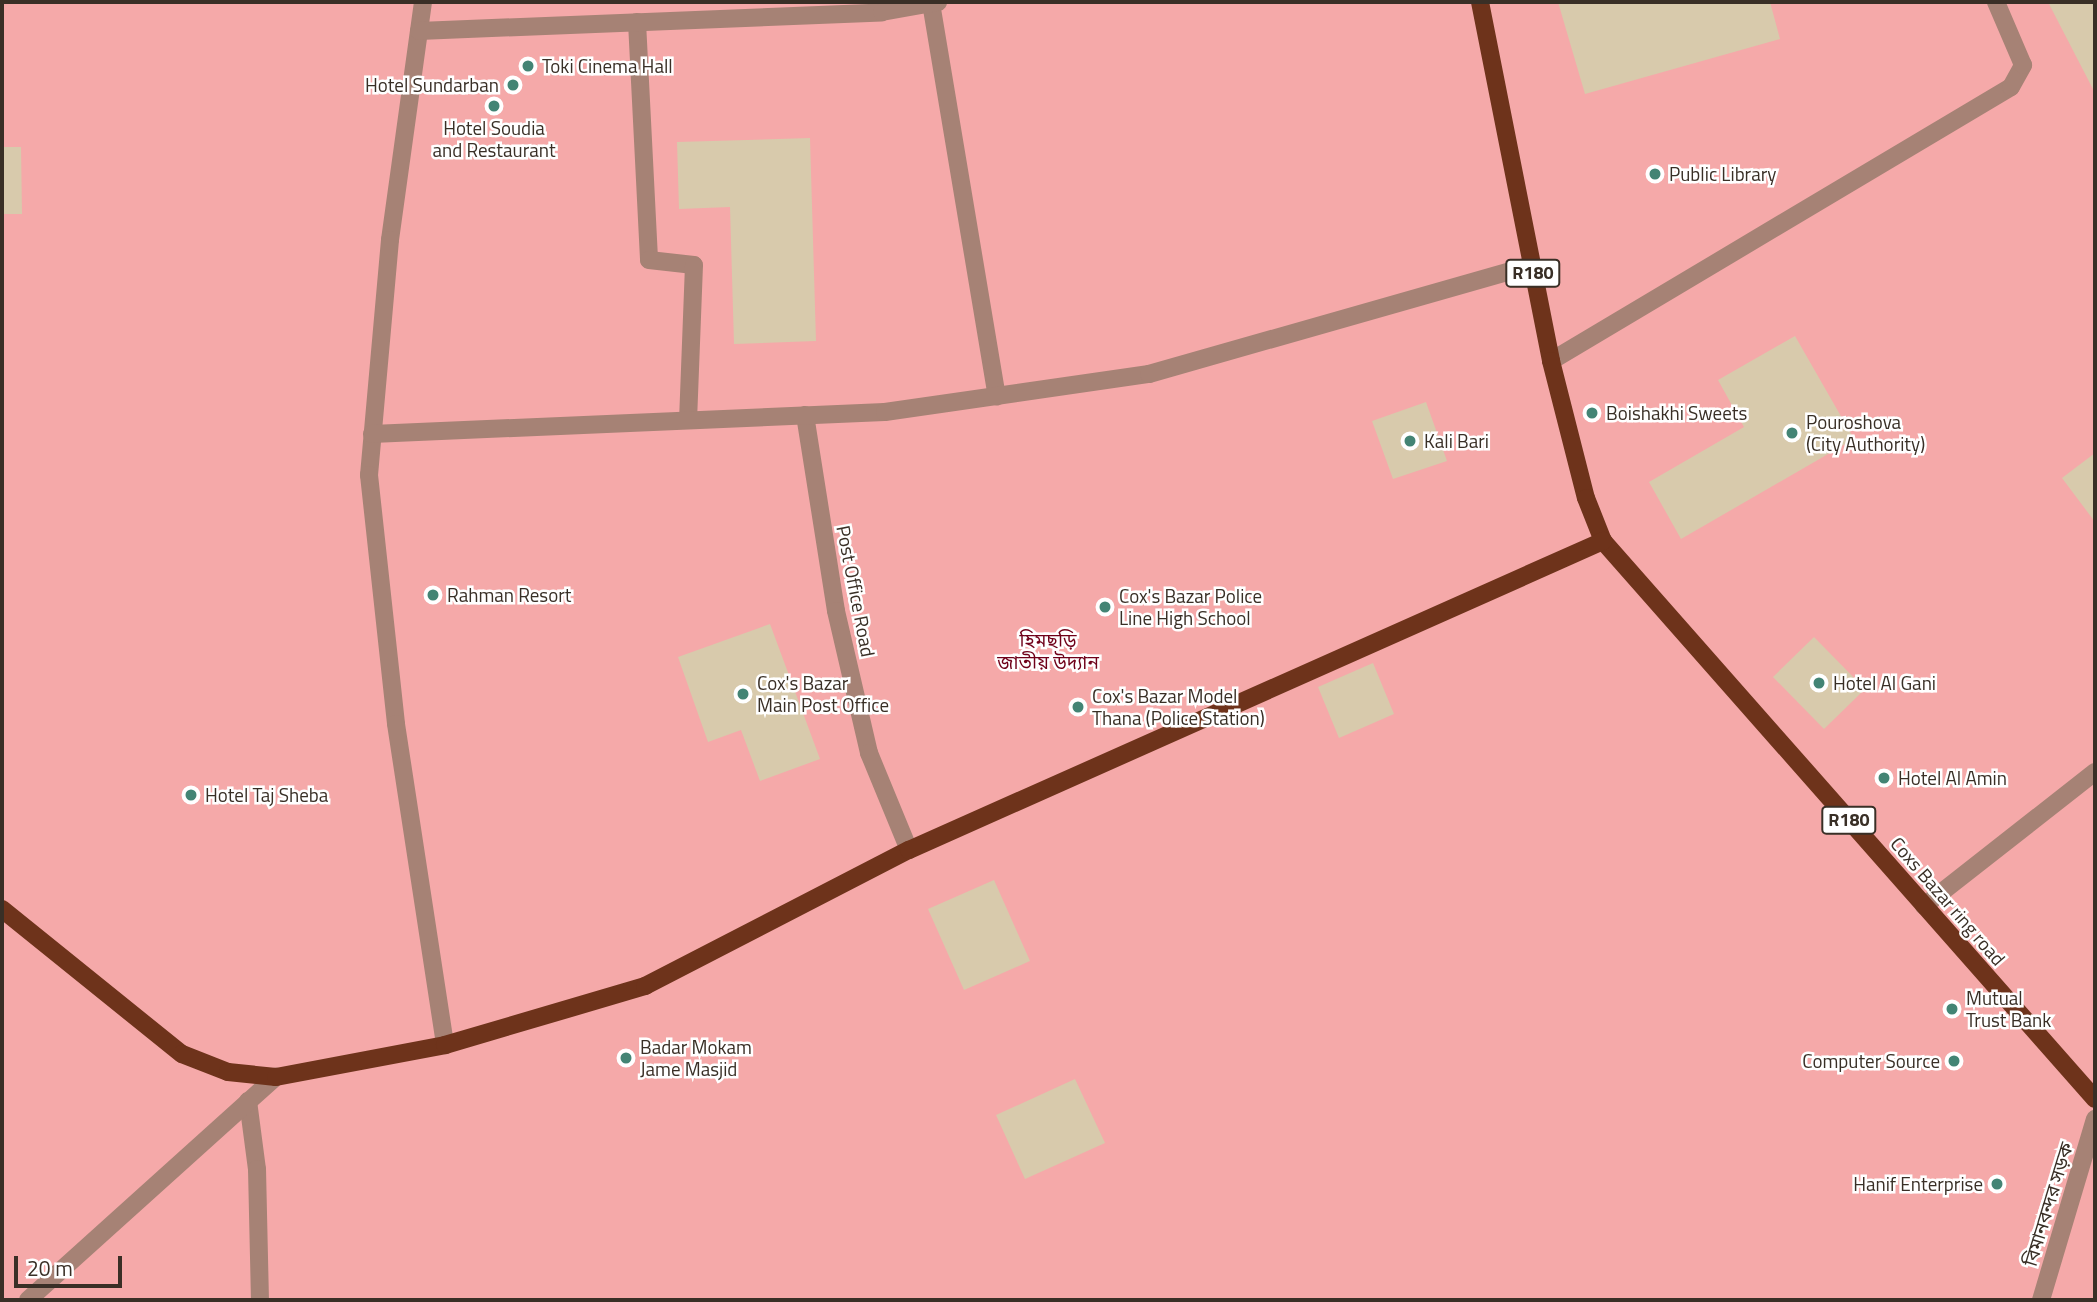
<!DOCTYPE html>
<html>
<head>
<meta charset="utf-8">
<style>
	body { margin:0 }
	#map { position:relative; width:2097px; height:1302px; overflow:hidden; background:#f6dbc4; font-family:"Titillium Web","Noto Sans Bengali",sans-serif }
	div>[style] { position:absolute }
	.green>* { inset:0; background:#f5a9a9 }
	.building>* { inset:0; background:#d8caac }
	.minor>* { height:18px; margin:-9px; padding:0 9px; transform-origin:9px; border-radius:9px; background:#a68275 }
	.major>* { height:18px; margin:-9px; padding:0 9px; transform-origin:9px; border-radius:9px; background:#6e331b }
	.dots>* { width:19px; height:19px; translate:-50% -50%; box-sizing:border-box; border:4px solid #fff; border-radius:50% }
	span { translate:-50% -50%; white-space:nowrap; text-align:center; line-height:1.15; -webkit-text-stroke:5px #fff; paint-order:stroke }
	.shield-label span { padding:2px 5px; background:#fff; border:2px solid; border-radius:5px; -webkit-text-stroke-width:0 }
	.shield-label { font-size:18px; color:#392f26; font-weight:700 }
	.poi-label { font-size:19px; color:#392f26 }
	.left { translate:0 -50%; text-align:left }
	.right { translate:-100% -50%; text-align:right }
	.street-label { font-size:19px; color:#392f26 }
	.park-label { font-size:19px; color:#6f0019 }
	.frame { position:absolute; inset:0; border:4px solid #392f26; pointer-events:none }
	.scale { position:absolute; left:14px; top:1256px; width:108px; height:32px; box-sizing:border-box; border:4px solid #392f26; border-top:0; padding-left:9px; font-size:21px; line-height:24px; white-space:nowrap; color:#392f26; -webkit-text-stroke:5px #fff; paint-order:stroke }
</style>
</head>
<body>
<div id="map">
	<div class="green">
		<div style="clip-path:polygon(2px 2px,2095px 2px,2095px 1300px,2px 1300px)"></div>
	</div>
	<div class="building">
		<div style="clip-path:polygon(1558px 2px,1770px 2px,1780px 39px,1585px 94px)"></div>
		<div style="clip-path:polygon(2048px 2px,2095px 2px,2095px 93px)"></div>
		<div style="clip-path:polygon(810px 138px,816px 341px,734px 344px,730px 207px,679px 209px,677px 142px)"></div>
		<div style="clip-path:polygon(2px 147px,21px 147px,22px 214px,2px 214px)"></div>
		<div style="clip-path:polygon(1795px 336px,1854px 439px,1681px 539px,1649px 482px,1744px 427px,1718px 380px)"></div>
		<div style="clip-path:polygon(1426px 402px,1447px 461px,1393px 479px,1372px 421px)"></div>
		<div style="clip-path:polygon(2095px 453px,2095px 522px,2062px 478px)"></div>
		<div style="clip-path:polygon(770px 624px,820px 759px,760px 781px,741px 730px,708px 742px,678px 657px)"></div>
		<div style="clip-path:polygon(1814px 637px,1865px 689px,1824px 729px,1773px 677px)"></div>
		<div style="clip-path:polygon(1373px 663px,1394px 714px,1339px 738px,1318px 687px)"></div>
		<div style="clip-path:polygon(994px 880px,1030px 961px,964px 990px,928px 909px)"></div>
		<div style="clip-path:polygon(1075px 1079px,1105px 1143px,1025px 1179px,996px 1115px)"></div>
	</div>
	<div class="minor">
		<div style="left:423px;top:2px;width:240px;rotate:97.9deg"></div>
		<div style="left:390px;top:240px;width:236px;rotate:95.1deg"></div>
		<div style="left:369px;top:475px;width:250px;rotate:83.8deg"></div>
		<div style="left:396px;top:724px;width:325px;rotate:81.3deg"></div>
		<div style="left:931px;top:3px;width:399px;rotate:80.5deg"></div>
		<div style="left:637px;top:22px;width:238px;rotate:87.1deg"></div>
		<div style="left:649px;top:260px;width:45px;rotate:6.3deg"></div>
		<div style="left:694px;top:265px;width:155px;rotate:92.2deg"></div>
		<div style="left:419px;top:31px;width:463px;rotate:-2.3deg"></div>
		<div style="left:882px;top:12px;width:57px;rotate:-10.1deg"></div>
		<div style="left:1551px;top:361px;width:535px;rotate:-30.78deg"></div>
		<div style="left:2011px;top:87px;width:25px;rotate:-61deg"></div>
		<div style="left:2023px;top:65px;width:69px;rotate:-113.2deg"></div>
		<div style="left:805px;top:415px;width:198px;rotate:81deg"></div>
		<div style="left:836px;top:611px;width:146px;rotate:76.9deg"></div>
		<div style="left:869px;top:753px;width:105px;rotate:67.6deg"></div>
		<div style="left:372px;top:434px;width:513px;rotate:-2.46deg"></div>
		<div style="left:885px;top:412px;width:267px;rotate:-8.2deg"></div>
		<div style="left:1149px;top:374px;width:397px;rotate:-15.9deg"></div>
		<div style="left:1924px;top:906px;width:217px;rotate:-38.1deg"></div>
		<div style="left:248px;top:1101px;width:69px;rotate:82.5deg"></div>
		<div style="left:257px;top:1169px;width:131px;rotate:88.7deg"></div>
		<div style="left:28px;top:1300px;width:334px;rotate:-42deg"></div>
		<div style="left:2041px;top:1300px;width:189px;rotate:-73.4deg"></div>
	</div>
	<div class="major">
		<div style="left:1480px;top:2px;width:366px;rotate:78.8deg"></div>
		<div style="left:1551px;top:361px;width:141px;rotate:75.7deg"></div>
		<div style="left:1586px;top:498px;width:46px;rotate:68.4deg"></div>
		<div style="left:1603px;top:541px;width:744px;rotate:48.6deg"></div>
		<div style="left:2px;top:909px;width:231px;rotate:38.9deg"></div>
		<div style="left:182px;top:1054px;width:49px;rotate:21.4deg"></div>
		<div style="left:228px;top:1072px;width:48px;rotate:5.9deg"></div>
		<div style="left:276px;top:1077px;width:172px;rotate:-10.7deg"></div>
		<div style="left:445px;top:1045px;width:209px;rotate:-16.4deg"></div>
		<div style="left:645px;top:986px;width:297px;rotate:-27.3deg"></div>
		<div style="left:909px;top:850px;width:760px;rotate:-24deg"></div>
	</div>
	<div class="dots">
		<div style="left:528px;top:66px;background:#438474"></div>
		<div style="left:513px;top:85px;background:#438474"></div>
		<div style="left:494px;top:106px;background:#438474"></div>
		<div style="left:1655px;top:174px;background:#438474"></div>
		<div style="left:1592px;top:413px;background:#438474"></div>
		<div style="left:1792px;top:433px;background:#438474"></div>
		<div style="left:1410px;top:441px;background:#438474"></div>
		<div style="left:433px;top:595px;background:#438474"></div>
		<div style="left:1105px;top:607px;background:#438474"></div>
		<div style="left:1819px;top:683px;background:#438474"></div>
		<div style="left:743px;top:694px;background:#438474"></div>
		<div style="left:1078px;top:707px;background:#438474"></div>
		<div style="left:1884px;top:778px;background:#438474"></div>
		<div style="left:191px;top:795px;background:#438474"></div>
		<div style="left:1952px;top:1009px;background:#438474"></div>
		<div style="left:626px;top:1058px;background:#438474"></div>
		<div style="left:1954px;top:1061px;background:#438474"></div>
		<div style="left:1997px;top:1184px;background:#438474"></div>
	</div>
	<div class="shield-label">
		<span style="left:1533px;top:273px">R180</span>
		<span style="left:1849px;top:820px">R180</span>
	</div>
	<div class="poi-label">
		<span class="left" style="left:542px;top:66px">Toki Cinema Hall</span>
		<span class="right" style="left:499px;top:85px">Hotel Sundarban</span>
		<span style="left:494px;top:139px">Hotel Soudia<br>and Restaurant</span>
		<span class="left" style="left:1669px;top:174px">Public Library</span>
		<span class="left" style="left:1606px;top:413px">Boishakhi Sweets</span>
		<span class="left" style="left:1806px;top:433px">Pouroshova<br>(City Authority)</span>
		<span class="left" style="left:1424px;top:441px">Kali Bari</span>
		<span class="left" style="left:447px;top:595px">Rahman Resort</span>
		<span class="left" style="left:1119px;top:607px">Cox's Bazar Police<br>Line High School</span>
		<span class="left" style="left:757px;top:694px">Cox's Bazar<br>Main Post Office</span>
		<span class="left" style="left:1833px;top:683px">Hotel Al Gani</span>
		<span class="left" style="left:1092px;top:707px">Cox's Bazar Model<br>Thana (Police Station)</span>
		<span class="left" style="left:1898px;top:778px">Hotel Al Amin</span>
		<span class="left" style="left:205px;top:795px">Hotel Taj Sheba</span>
		<span class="left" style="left:1966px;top:1009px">Mutual<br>Trust Bank</span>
		<span class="left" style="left:640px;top:1058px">Badar Mokam<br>Jame Masjid</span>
		<span class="right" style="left:1940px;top:1061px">Computer Source</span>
		<span class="right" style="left:1983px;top:1184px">Hanif Enterprise</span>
	</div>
	<div class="street-label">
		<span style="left:856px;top:591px;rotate:79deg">Post Office Road</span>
		<span style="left:1948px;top:901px;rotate:49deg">Coxs Bazar ring road</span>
		<span style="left:2048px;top:1204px;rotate:-73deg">বিমানবন্দর সড়ক</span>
	</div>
	<div class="park-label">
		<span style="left:1048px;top:651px">হিমছড়ি<br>জাতীয় উদ্যান</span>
	</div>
	<div class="frame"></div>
	<div class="scale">20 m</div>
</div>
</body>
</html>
